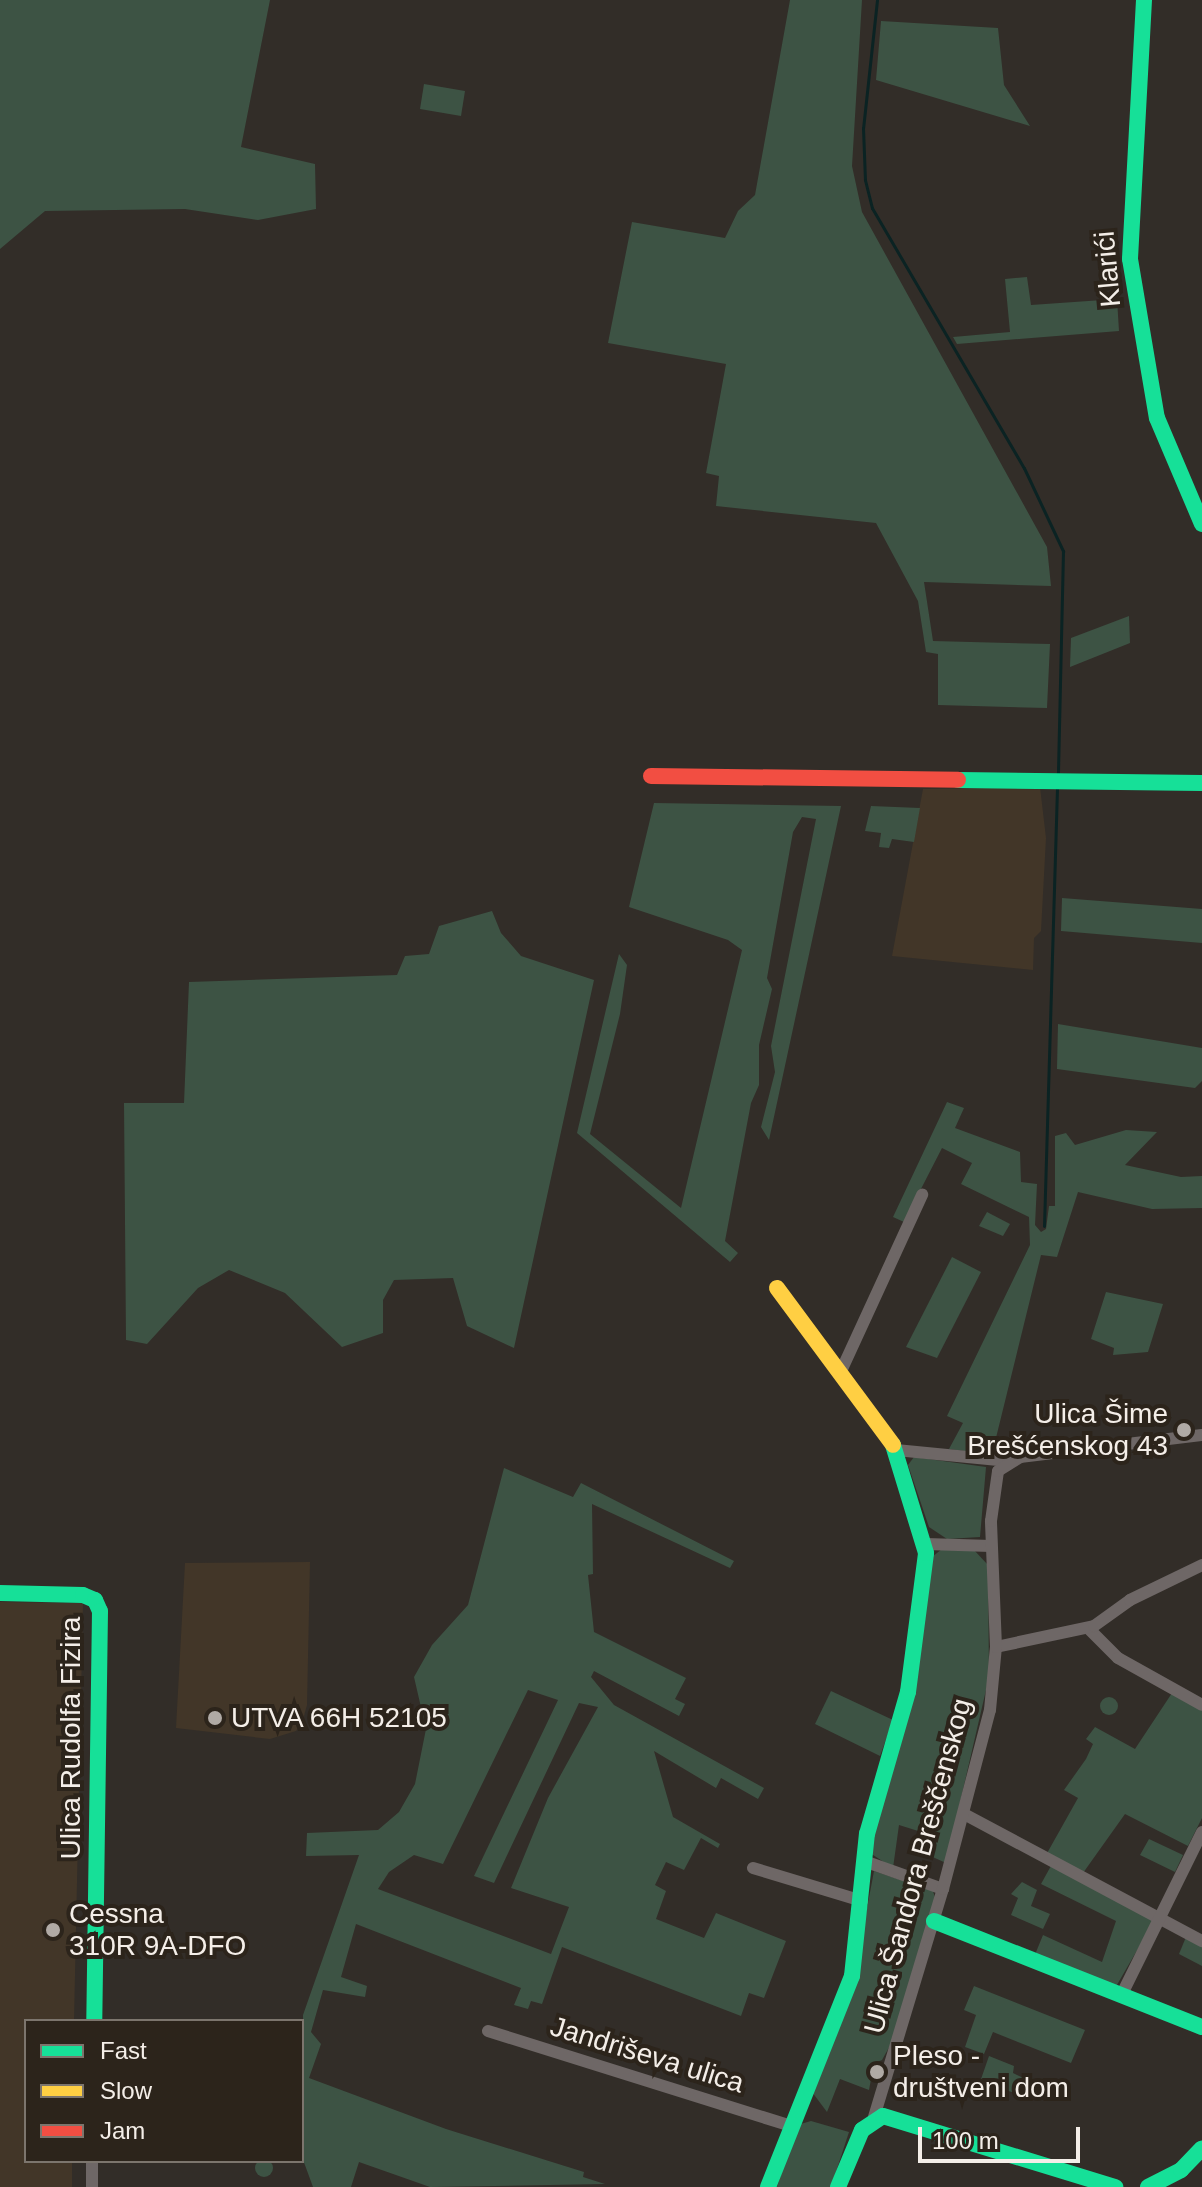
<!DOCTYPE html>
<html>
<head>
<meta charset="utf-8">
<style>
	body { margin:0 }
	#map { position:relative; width:1202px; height:2187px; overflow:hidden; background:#322d28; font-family:Arial,sans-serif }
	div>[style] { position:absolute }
	.built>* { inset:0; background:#423628 }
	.green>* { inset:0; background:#3d5344 }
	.round { border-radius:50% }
	.stream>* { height:3px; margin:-1.5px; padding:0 1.5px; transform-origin:1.5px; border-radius:1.5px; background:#0b2323 }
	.street>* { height:12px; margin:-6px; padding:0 6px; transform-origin:6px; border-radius:6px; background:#6e6766 }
	.fast>* { height:16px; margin:-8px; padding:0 8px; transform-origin:8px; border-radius:8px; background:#16e098 }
	.slow>* { height:16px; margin:-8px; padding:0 8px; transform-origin:8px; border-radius:8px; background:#ffcf43 }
	.jam>* { height:16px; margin:-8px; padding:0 8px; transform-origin:8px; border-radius:8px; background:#f24e42 }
	.dots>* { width:22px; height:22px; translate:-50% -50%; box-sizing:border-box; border:4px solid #2c241b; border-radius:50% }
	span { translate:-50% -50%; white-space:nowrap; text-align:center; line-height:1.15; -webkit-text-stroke:8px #2c241b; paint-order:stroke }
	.street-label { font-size:28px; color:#f4eee8 }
	.poi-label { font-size:28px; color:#f4eee8 }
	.right { translate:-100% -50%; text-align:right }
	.left { translate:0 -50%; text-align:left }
	.legend { position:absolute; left:24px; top:2019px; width:280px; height:144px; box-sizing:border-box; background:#2c241b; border:2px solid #7c756d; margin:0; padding:10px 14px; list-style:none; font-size:24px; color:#f4eee8 }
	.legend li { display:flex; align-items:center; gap:16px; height:40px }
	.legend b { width:40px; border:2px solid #7c756d }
	.scale { position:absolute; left:918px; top:2127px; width:162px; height:36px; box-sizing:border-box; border:4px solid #f4eee8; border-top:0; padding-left:10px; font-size:24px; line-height:28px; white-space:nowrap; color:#f4eee8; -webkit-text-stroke:6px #2c241b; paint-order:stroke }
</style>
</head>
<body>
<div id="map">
	<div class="built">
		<div style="clip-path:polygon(1040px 787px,1046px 838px,1041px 931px,1034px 938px,1033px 970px,892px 956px,923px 789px)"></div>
		<div style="clip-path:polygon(310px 1562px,307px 1705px,302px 1723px,296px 1731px,270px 1739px,176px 1728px,185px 1563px)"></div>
		<div style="clip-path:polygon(0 1602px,83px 1603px,74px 2021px,26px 2021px,26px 2161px,72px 2161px,72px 2187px,0 2187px)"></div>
	</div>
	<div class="green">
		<div style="clip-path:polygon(0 0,270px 0,241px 147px,315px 164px,316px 209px,258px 220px,185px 209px,45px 211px,0 249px)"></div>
		<div style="clip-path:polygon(790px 0,862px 0,852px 166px,862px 212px,1047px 547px,1051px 586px,924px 582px,933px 641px,1050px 644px,1047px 708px,938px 705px,938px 654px,926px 652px,918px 601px,876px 523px,716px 506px,719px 476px,706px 473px,726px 364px,608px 343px,632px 222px,725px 238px,738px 211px,755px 195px)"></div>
		<div style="clip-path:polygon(881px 21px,998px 28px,1004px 85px,1030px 126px,876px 80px)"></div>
		<div style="clip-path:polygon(424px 84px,465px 91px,461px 116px,420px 109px)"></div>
		<div style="clip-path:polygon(1027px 277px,1031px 305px,1117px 299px,1119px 331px,957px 344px,953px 337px,1010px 332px,1005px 279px)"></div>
		<div style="clip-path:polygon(1129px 616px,1130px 643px,1070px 667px,1071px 638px)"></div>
		<div style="clip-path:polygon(654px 803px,841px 806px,769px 1140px,761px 1127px,775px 1072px,771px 1046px,816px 819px,802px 817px,793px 832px,767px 978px,772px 989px,759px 1045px,759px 1085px,751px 1103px,725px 1241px,738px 1253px,730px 1262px,577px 1133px,619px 954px,627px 965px,620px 1014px,590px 1134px,681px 1208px,742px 950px,728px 940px,629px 907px)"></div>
		<div style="clip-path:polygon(871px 806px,920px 808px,914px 842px,892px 839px,889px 848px,879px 847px,881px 833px,865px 831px)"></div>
		<div style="clip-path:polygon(1062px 898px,1202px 909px,1202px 943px,1061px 931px)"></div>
		<div style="clip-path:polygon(492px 911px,501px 933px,521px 956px,594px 980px,514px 1348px,467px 1326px,453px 1278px,394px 1280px,383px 1300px,383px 1333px,342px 1347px,285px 1293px,229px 1270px,198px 1288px,147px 1344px,126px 1340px,124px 1103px,184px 1103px,189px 982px,397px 975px,405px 956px,429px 954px,439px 926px)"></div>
		<div style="clip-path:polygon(1058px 1024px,1202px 1048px,1202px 1081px,1195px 1088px,1057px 1069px)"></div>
		<div style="clip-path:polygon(947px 1102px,964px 1108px,955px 1128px,1020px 1152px,1021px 1182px,1037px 1184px,1035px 1225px,1041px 1232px,1046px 1229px,1049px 1206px,1055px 1206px,1055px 1136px,1066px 1133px,1075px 1145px,1126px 1130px,1157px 1132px,1125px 1165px,1181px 1177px,1202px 1176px,1202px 1208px,1152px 1209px,1078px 1192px,1057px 1257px,1041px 1255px,993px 1450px,980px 1453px,949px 1449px,963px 1423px,947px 1416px,1030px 1245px,1029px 1217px,961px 1184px,972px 1163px,942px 1148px,904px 1222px,893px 1217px)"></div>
		<div style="clip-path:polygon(987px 1212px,1010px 1224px,1003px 1236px,979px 1226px)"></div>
		<div style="clip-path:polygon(952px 1257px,981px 1272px,937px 1358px,906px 1347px)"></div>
		<div style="clip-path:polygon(1106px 1292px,1163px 1304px,1148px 1352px,1113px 1355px,1114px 1348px,1091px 1339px)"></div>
		<div style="clip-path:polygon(914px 1457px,986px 1467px,980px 1537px,947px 1539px,929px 1527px,908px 1465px)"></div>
		<div style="clip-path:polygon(evenodd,504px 1468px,573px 1497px,581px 1483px,734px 1561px,730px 1568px,592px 1504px,593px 1574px,588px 1575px,594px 1632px,686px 1678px,675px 1699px,685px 1704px,679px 1716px,594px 1671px,591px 1677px,614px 1705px,764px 1788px,758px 1799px,721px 1778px,716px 1788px,654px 1751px,673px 1817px,720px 1844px,718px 1848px,701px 1838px,684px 1870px,666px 1862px,655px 1885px,666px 1891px,656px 1919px,704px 1938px,716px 1913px,786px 1941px,764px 1998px,749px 1993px,741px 2016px,562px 1947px,542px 2004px,531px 2001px,528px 2009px,514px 2005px,521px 1988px,356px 1924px,341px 1977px,367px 1986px,365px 1997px,323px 1990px,311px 2032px,321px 2044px,309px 2078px,446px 2129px,584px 2172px,583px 2177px,605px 2184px,430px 2187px,359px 2162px,351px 2187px,313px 2187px,302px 2157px,303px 2015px,359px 1855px,306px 1856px,307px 1833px,378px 1830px,399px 1812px,415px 1784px,426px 1729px,414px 1677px,432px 1645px,468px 1605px,504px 1468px,528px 1690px,558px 1700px,474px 1876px,494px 1883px,579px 1703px,598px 1707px,548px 1798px,511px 1888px,569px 1907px,551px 1954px,378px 1889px,389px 1872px,414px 1855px,443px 1864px,528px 1690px)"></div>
		<div style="clip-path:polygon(942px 1549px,974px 1550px,988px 1565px,989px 1677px,946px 1863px,926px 1854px,931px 1835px,899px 1825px,893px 1868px,870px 1853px,932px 1557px)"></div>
		<div style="clip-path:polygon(831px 1691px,893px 1720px,880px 1756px,815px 1724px)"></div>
		<div style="clip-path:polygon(1172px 1693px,1202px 1709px,1202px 1818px,1188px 1846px,1125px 1814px,1083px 1873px,1046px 1855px,1078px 1798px,1064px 1790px,1086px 1759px,1093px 1744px,1086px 1739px,1095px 1727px,1135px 1749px)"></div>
		<div class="round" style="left:1100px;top:1697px;width:18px;height:18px"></div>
		<div style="clip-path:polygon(1149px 1839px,1183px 1855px,1175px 1872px,1140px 1855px)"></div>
		<div style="clip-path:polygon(1052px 1864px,1154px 1921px,1114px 1990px,1034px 1957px,1043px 1935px,1102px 1962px,1116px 1921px,1041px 1884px)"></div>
		<div style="clip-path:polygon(874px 1871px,933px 1891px,935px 1898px,892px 2042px,882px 2060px,874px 2063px,869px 2090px,840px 2079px,827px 2112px,812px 2092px,850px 1999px)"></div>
		<div style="clip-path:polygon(1022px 1882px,1037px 1890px,1031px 1906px,1050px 1914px,1043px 1929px,1011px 1915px,1018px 1898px,1011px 1894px)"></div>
		<div style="clip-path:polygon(1186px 1937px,1202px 1945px,1202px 1966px,1179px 1954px)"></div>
		<div style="clip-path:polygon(974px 1986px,1085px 2030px,1071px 2063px,993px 2032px,984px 2054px,965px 2047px,976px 2015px,964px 2010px)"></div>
		<div style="clip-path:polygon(989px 2056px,1014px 2066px,1013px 2073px,1040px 2086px,1034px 2099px,980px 2082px)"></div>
		<div style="clip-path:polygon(811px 2121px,849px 2132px,831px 2187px,777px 2187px,797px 2125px)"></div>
		<div class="round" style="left:255px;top:2159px;width:18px;height:18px"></div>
	</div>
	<div class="stream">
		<div style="left:877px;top:0;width:129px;rotate:96.2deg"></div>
		<div style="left:863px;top:128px;width:52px;rotate:87.8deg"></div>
		<div style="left:865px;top:180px;width:29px;rotate:76deg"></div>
		<div style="left:872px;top:208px;width:301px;rotate:59.7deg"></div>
		<div style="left:1024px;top:468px;width:92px;rotate:64.8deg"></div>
		<div style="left:1063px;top:551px;width:224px;rotate:91.3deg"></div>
		<div style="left:1044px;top:1226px;width:440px;rotate:-88.3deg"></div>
	</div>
	<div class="street">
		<div style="left:842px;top:1369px;width:192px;rotate:-65.3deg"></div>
		<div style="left:896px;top:1450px;width:113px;rotate:5.6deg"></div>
		<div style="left:926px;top:1544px;width:65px;rotate:1.8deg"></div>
		<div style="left:1088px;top:1628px;width:42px;rotate:45deg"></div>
		<div style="left:1118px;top:1658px;width:96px;rotate:29.2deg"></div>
		<div style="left:996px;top:1647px;width:100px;rotate:-12.1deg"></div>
		<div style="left:1094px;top:1626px;width:44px;rotate:-35.8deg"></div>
		<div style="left:1130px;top:1600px;width:80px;rotate:-25.9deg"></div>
		<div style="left:964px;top:1814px;width:270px;rotate:28.1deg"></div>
		<div style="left:864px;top:1861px;width:84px;rotate:19.5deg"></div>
		<div style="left:753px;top:1868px;width:114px;rotate:16.8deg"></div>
		<div style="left:1121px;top:1996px;width:183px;rotate:-63.7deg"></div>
		<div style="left:488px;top:2031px;width:318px;rotate:17.4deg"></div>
		<div style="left:874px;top:2117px;width:238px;rotate:-73.2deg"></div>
		<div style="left:943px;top:1889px;width:185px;rotate:-75.3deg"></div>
		<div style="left:990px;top:1710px;width:63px;rotate:-84.6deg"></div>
		<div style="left:996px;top:1647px;width:126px;rotate:-92.3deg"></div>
		<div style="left:991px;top:1521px;width:50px;rotate:-82deg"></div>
		<div style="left:998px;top:1471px;width:26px;rotate:-32deg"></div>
		<div style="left:1020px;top:1457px;width:183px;rotate:-6.9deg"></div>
		<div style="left:92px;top:2187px;width:26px;rotate:-90deg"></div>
	</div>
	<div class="fast">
		<div style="left:1144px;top:0;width:259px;rotate:93.1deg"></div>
		<div style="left:1130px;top:259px;width:161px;rotate:80.4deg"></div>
		<div style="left:1157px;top:418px;width:115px;rotate:67deg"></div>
		<div style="left:958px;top:780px;width:244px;rotate:0.7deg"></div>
		<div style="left:0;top:1593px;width:83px;rotate:1.4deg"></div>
		<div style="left:83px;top:1595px;width:13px;rotate:23deg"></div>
		<div style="left:95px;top:1600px;width:12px;rotate:66deg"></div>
		<div style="left:100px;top:1611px;width:410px;rotate:90.8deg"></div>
		<div style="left:934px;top:1921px;width:288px;rotate:21.6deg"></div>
		<div style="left:768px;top:2187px;width:227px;rotate:-68.3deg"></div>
		<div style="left:852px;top:1976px;width:143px;rotate:-84deg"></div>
		<div style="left:867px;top:1834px;width:148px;rotate:-73.9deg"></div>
		<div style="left:908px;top:1692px;width:140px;rotate:-82.6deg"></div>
		<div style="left:926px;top:1553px;width:113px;rotate:-107deg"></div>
		<div style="left:838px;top:2187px;width:62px;rotate:-67.2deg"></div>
		<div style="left:862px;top:2130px;width:25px;rotate:-34deg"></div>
		<div style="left:883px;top:2116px;width:243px;rotate:17deg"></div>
		<div style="left:1148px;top:2187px;width:37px;rotate:-27deg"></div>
		<div style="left:1181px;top:2170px;width:30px;rotate:-46deg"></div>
	</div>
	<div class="slow">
		<div style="left:777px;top:1288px;width:195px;rotate:53.5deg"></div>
	</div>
	<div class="jam">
		<div style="left:651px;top:776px;width:307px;rotate:0.7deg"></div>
	</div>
	<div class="dots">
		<div style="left:1184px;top:1430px;background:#b0aaa5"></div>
		<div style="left:215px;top:1718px;background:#b0aaa5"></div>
		<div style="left:53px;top:1930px;background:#b0aaa5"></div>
		<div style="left:877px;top:2072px;background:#b0aaa5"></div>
	</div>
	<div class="street-label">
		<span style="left:1108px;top:269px;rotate:-95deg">Klarići</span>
		<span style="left:71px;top:1738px;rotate:-90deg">Ulica Rudolfa Fizira</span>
		<span style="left:918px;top:1866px;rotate:-75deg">Ulica Šandora Breščenskog</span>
		<span style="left:647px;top:2055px;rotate:17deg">Jandriševa ulica</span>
	</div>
	<div class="poi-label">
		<span class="right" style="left:1168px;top:1430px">Ulica Šime<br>Brešćenskog 43</span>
		<span class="left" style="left:231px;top:1718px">UTVA 66H 52105</span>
		<span class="left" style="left:69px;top:1930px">Cessna<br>310R 9A-DFO</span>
		<span class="left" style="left:893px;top:2072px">Pleso -<br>društveni dom</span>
	</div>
	<ul class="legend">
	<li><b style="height:10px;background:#16e098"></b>Fast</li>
	<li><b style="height:10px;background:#ffcf43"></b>Slow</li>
	<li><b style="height:10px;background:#f24e42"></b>Jam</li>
	</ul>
	<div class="scale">100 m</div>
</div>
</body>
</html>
